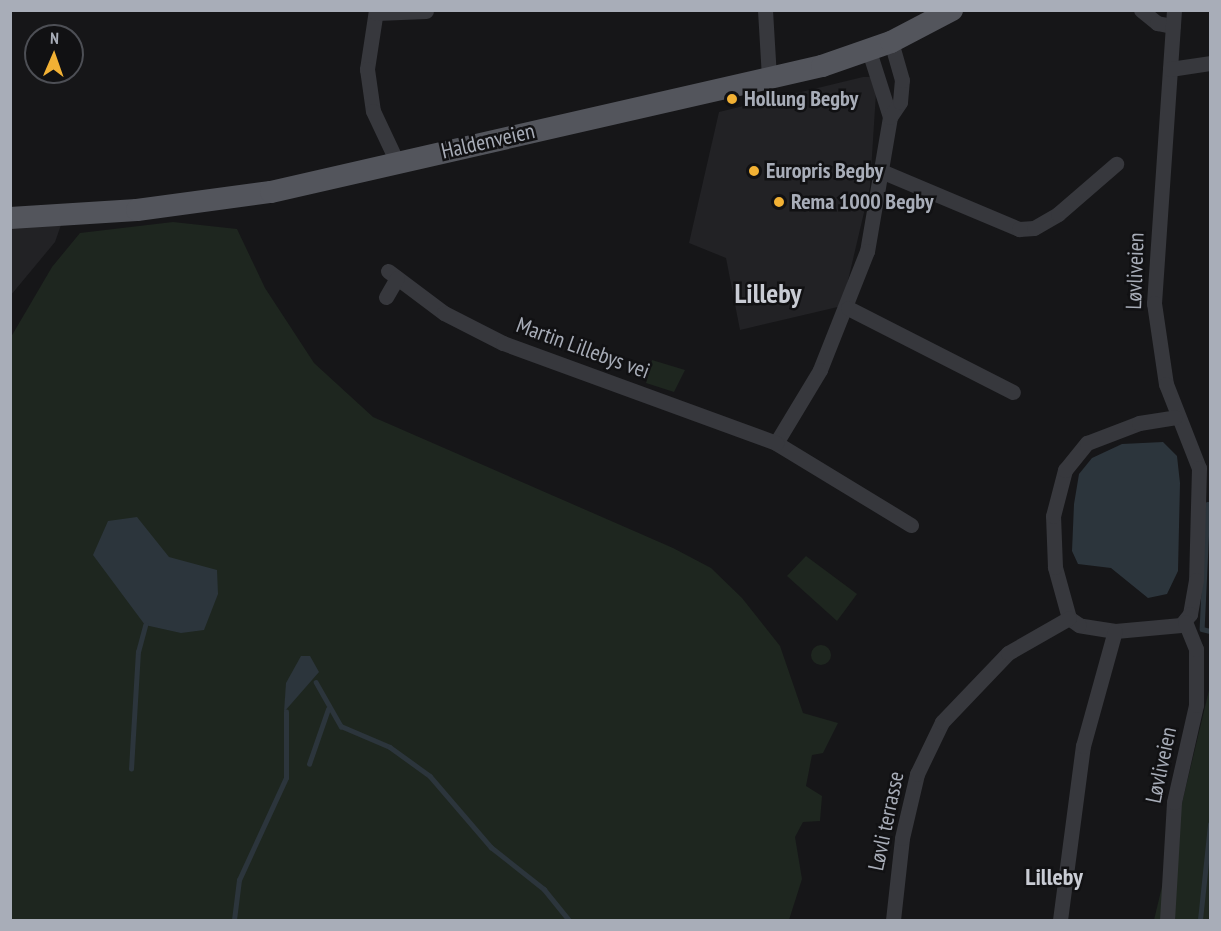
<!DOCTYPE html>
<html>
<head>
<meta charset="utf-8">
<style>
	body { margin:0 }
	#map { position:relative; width:1221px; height:931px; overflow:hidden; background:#161618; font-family:"PT Sans Narrow",sans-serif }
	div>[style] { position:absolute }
	.built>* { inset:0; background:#222225 }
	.green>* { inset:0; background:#1e261f }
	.round { border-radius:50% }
	.water>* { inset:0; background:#2c353c }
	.stream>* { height:4.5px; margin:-2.25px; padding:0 2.25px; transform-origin:2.25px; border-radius:2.25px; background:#2c353c }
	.street>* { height:15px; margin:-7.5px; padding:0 7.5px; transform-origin:7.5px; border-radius:7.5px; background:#37383d }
	.primary>* { height:22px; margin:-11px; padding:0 11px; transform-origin:11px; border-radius:11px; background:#53555c }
	.dots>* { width:16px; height:16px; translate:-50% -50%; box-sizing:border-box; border:3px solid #111113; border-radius:50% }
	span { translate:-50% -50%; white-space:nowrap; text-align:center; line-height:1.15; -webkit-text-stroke:5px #111113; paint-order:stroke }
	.poi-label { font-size:22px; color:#a8adb8; font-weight:700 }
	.left { translate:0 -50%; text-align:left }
	.street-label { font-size:22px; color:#a8adb8 }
	.neighbourhood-label { font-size:24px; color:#c9ccd4; font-weight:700 }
	.district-label { font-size:28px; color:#c9ccd4; font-weight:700 }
	.frame { position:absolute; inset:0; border:12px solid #a8adb8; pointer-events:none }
	.north { position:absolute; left:24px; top:24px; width:60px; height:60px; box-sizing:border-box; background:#111113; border:2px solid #4d4f55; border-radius:50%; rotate:2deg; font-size:16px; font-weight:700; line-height:24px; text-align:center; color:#a8adb8 }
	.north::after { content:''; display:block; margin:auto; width:21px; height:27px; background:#f2b134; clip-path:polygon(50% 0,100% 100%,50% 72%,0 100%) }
</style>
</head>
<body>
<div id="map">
	<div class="built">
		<div style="clip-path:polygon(863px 77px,877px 77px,870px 187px,842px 306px,740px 330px,726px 258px,689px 243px,719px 112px)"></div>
		<div style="clip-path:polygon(61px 225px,55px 242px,11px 295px,11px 228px)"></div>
	</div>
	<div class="green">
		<div style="clip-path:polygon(173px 222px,237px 229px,265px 288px,314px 363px,373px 417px,673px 548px,711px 568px,742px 598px,780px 646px,803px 713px,838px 723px,823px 753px,812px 755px,806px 786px,822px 796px,820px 821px,803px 822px,795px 837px,802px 879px,789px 920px,11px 920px,11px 337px,52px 267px,80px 233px)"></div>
		<div style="clip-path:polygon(652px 360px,685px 370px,674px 392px,646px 383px)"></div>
		<div style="clip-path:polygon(806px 556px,857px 594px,837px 621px,787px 576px)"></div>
		<div class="round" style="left:811px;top:645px;width:20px;height:20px"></div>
		<div style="clip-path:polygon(1210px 686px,1210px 920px,1154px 920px)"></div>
	</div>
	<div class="water">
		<div style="clip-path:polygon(1163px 442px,1177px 456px,1180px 483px,1178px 571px,1167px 594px,1148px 598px,1111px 568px,1078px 564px,1072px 551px,1074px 504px,1079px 474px,1092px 458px,1122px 444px)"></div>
		<div style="clip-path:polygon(137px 517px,169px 557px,217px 570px,218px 594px,204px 630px,181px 633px,145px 625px,93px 555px,108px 521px)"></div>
		<div style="clip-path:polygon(301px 656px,310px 656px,319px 672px,284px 712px,286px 683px)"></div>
	</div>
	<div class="stream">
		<div style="left:1208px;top:504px;width:125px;rotate:92.7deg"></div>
		<div style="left:1202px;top:629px;width:8px;rotate:14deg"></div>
		<div style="left:316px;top:682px;width:51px;rotate:60.4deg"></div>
		<div style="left:341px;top:726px;width:53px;rotate:23.2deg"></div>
		<div style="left:390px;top:747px;width:49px;rotate:35.9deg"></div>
		<div style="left:430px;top:776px;width:94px;rotate:49.3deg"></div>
		<div style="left:491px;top:847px;width:68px;rotate:38.4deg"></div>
		<div style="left:544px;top:889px;width:40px;rotate:51deg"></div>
		<div style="left:309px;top:764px;width:58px;rotate:-70.9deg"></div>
		<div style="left:131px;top:769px;width:117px;rotate:-86.6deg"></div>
		<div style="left:138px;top:652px;width:28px;rotate:-75deg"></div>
		<div style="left:234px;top:920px;width:40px;rotate:-82.9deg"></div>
		<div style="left:239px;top:880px;width:112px;rotate:-65.3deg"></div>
		<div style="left:286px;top:778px;width:66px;rotate:-90deg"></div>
		<div style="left:1200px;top:920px;width:96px;rotate:-84deg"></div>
	</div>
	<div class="street">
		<div style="left:376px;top:10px;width:60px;rotate:98.7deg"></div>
		<div style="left:367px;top:69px;width:42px;rotate:81.9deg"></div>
		<div style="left:373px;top:111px;width:56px;rotate:64.8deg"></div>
		<div style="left:765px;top:10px;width:67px;rotate:86.6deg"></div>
		<div style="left:1141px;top:10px;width:21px;rotate:39deg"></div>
		<div style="left:1157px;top:23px;width:16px;rotate:11deg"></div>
		<div style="left:1174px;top:10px;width:294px;rotate:93.9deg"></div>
		<div style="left:1154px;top:303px;width:82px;rotate:81.6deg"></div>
		<div style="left:1166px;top:384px;width:90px;rotate:68.6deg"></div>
		<div style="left:1199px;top:468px;width:112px;rotate:91.5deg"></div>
		<div style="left:1196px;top:580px;width:35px;rotate:100deg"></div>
		<div style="left:1190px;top:614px;width:14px;rotate:129deg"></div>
		<div style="left:1181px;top:625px;width:66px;rotate:174.8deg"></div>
		<div style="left:1115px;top:631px;width:36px;rotate:-171deg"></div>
		<div style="left:1079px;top:625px;width:12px;rotate:-145deg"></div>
		<div style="left:1069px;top:618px;width:53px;rotate:-105.4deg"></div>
		<div style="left:1055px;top:567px;width:51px;rotate:-92.2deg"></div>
		<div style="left:1053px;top:516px;width:48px;rotate:-75.4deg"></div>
		<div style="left:1065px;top:470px;width:35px;rotate:-51deg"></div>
		<div style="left:1087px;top:443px;width:56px;rotate:-21deg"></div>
		<div style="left:1139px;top:423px;width:36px;rotate:-9deg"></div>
		<div style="left:376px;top:13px;width:50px;rotate:-2.3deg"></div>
		<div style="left:869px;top:51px;width:69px;rotate:72.3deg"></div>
		<div style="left:890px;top:117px;width:136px;rotate:99.7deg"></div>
		<div style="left:867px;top:251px;width:128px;rotate:111.6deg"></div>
		<div style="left:820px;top:370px;width:85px;rotate:121.1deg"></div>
		<div style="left:776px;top:443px;width:158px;rotate:31.3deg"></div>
		<div style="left:1170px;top:69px;width:40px;rotate:-8.5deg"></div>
		<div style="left:890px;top:117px;width:18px;rotate:-56deg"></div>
		<div style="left:900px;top:102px;width:22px;rotate:-85deg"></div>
		<div style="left:902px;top:80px;width:40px;rotate:-106deg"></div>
		<div style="left:881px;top:171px;width:150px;rotate:22.8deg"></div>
		<div style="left:1019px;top:229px;width:15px;rotate:-4deg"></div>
		<div style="left:1034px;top:228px;width:28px;rotate:-30deg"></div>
		<div style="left:1058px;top:214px;width:77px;rotate:-40.8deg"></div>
		<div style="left:388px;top:271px;width:70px;rotate:36.9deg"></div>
		<div style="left:444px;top:313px;width:66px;rotate:27deg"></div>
		<div style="left:503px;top:343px;width:291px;rotate:20.1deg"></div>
		<div style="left:386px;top:297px;width:22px;rotate:-60deg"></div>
		<div style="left:848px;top:308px;width:185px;rotate:27deg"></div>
		<div style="left:893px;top:920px;width:82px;rotate:-83.7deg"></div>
		<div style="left:902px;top:838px;width:66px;rotate:-76.8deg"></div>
		<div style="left:917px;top:774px;width:58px;rotate:-64.3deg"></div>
		<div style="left:942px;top:722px;width:95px;rotate:-46.3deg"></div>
		<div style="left:1008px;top:653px;width:70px;rotate:-29.8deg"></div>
		<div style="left:1060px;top:920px;width:176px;rotate:-82.5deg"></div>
		<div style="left:1083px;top:746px;width:119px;rotate:-74.5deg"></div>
		<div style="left:1167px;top:920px;width:118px;rotate:-86.6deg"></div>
		<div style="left:1174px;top:802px;width:99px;rotate:-77.2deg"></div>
		<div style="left:1196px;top:705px;width:56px;rotate:-90deg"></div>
		<div style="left:1196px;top:649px;width:29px;rotate:-112deg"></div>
	</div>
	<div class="primary">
		<div style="left:10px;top:218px;width:127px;rotate:-3.6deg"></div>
		<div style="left:137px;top:210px;width:135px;rotate:-7.7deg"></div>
		<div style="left:271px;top:192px;width:565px;rotate:-12.88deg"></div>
		<div style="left:822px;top:66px;width:73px;rotate:-19.2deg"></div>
		<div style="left:891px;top:42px;width:69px;rotate:-27.7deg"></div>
	</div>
	<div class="dots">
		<div style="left:732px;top:99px;background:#f2b134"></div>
		<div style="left:754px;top:171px;background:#f2b134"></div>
		<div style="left:779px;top:202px;background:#f2b134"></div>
	</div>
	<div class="poi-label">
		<span class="left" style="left:744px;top:99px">Hollung Begby</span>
		<span class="left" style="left:766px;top:171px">Europris Begby</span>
		<span class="left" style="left:791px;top:202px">Rema 1000 Begby</span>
	</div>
	<div class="street-label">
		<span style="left:488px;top:141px;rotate:-13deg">Haldenveien</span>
		<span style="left:1135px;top:271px;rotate:-88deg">Løvliveien</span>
		<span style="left:583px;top:348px;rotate:20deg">Martin Lillebys vei</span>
		<span style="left:1161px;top:765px;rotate:-78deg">Løvliveien</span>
		<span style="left:886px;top:821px;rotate:-78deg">Løvli terrasse</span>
	</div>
	<div class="neighbourhood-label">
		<span style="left:1054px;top:877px">Lilleby</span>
	</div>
	<div class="district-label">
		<span style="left:768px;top:293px">Lilleby</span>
	</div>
	<div class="frame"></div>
	<div class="north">N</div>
</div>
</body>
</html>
